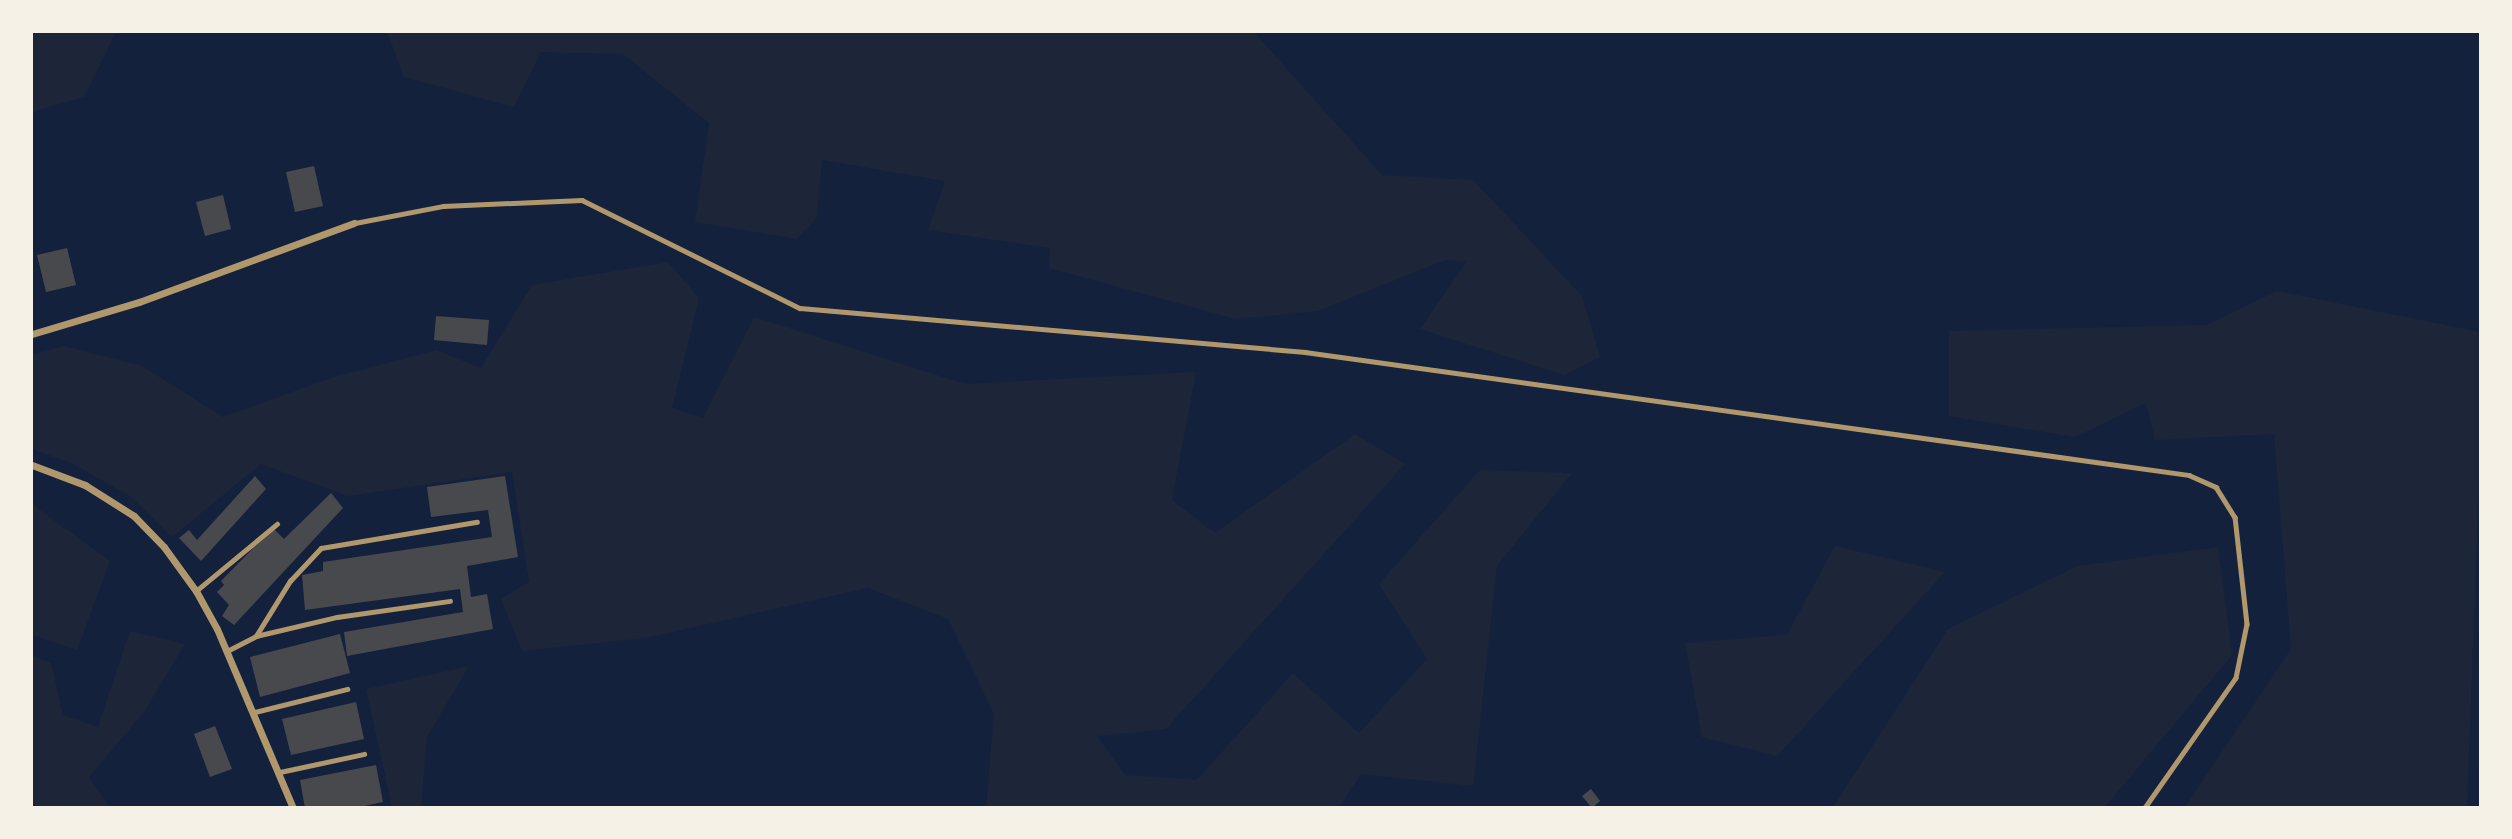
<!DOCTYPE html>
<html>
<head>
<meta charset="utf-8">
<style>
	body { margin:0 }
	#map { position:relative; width:2512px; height:839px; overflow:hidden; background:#14213d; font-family:Overpass,sans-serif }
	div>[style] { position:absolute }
	.green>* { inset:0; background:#1d2539 }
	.building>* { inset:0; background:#48494c }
	.service>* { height:4.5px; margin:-2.25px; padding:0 2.25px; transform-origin:2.25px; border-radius:2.25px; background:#b1986c }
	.minor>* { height:7px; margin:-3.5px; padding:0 3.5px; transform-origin:3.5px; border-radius:3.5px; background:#b1986c }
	span { translate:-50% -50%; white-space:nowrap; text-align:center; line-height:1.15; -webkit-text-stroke:7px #f6f1e7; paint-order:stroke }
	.frame { position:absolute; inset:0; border:33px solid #f6f1e7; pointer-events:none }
</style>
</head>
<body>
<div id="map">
	<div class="green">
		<div style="clip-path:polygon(32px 32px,116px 32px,84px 97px,32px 112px)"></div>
		<div style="clip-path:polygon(387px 32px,1254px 32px,1382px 175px,1473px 180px,1582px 296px,1600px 357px,1564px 375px,1420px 329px,1467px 261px,1445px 260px,1318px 311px,1236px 319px,1049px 268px,1050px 248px,928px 230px,945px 181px,822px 160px,817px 217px,797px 239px,695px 222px,709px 123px,623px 54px,541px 52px,514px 107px,404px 77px)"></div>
		<div style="clip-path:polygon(668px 262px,699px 298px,672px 408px,703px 418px,754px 317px,965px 384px,1196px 372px,1172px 500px,1215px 533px,1355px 434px,1405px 464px,1166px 729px,1097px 736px,1125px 775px,1197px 780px,1293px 673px,1359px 733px,1427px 659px,1379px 584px,1480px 470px,1572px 473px,1497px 566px,1473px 786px,1361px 774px,1339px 807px,986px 807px,994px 714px,948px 619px,868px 588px,645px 638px,522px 651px,501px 599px,529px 582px,512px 472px,348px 496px,261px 464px,172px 537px,130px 496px,71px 463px,32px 449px,32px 355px,64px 346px,142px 366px,223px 417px,331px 378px,436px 350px,481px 368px,532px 285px)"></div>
		<div style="clip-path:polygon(2277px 291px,2480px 332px,2480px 452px,2467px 807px,2185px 807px,2291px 649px,2274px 434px,2155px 440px,2146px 403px,2075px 437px,1949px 416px,1949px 331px,2206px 325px)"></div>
		<div style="clip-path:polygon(32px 504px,110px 561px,77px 650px,32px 635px)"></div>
		<div style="clip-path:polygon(1835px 546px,1945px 572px,1777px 756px,1702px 737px,1685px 643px,1787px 635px)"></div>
		<div style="clip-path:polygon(2218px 547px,2232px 655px,2105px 807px,1833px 807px,1948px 629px,2077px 566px)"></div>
		<div style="clip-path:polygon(130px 631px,185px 644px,144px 712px,89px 777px,110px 807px,32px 807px,32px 656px,51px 663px,63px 715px,98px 727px)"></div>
		<div style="clip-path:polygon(469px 666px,427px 737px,421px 807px,392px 807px,366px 689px)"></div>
	</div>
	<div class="building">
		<div style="clip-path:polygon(314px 166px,323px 206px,295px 212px,286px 172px)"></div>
		<div style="clip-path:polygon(223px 195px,231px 229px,205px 236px,196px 202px)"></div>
		<div style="clip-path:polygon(67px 248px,76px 285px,46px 292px,37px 255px)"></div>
		<div style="clip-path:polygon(436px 316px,489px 320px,487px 345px,434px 340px)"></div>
		<div style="clip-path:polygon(255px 476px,266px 489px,201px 561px,179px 538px,189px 530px,197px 540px)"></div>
		<div style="clip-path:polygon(505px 476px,518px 557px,467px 566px,471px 597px,487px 594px,493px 629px,347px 656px,344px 632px,463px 612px,460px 589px,305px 610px,302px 575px,323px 571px,323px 562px,492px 537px,488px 510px,431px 517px,427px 487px)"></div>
		<div style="clip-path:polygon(331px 493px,343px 508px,234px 625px,222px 616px,229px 605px,217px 592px,224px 585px,221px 581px,273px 528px,284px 539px)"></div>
		<div style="clip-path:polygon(340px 634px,350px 673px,260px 697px,250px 657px)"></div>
		<div style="clip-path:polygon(356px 702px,364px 739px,291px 755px,282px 719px)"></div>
		<div style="clip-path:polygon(215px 726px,232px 769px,210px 777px,194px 734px)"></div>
		<div style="clip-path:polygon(376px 765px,383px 802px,355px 808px,305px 808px,300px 780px)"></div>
		<div style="clip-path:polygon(1591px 789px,1600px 801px,1592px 808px,1582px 796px)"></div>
	</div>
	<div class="service">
		<div style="left:355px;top:223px;width:90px;rotate:-10.9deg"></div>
		<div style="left:443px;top:206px;width:139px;rotate:-2.5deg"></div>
		<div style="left:582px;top:200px;width:243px;rotate:26.4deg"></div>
		<div style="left:800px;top:308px;width:507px;rotate:4.98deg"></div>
		<div style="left:1305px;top:352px;width:893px;rotate:7.92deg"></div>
		<div style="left:2189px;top:475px;width:30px;rotate:24deg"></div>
		<div style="left:2216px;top:487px;width:36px;rotate:58deg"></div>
		<div style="left:2235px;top:517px;width:108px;rotate:83.6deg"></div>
		<div style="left:2247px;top:624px;width:55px;rotate:101.5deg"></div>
		<div style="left:2236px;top:678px;width:159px;rotate:125deg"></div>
		<div style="left:196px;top:591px;width:105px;rotate:-39.6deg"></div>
		<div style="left:256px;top:636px;width:65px;rotate:-58.3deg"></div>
		<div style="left:290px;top:581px;width:45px;rotate:-46.8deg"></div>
		<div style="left:321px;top:548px;width:158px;rotate:-9.5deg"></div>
		<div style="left:227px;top:651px;width:33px;rotate:-27deg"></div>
		<div style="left:256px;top:636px;width:83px;rotate:-13.2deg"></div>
		<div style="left:337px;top:617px;width:114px;rotate:-8.1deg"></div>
		<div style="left:255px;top:712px;width:95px;rotate:-14deg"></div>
		<div style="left:280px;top:772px;width:86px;rotate:-12.1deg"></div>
	</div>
	<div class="minor">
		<div style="left:32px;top:334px;width:112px;rotate:-16.7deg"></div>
		<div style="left:139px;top:302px;width:229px;rotate:-20.2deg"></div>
		<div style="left:32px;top:465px;width:57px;rotate:20.7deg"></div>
		<div style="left:85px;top:485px;width:58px;rotate:32.3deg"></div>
		<div style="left:134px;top:516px;width:43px;rotate:45.9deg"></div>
		<div style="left:164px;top:547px;width:54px;rotate:54deg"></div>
		<div style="left:196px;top:591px;width:43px;rotate:61.1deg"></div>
		<div style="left:217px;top:629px;width:194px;rotate:67deg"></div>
	</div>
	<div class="frame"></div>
</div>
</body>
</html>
